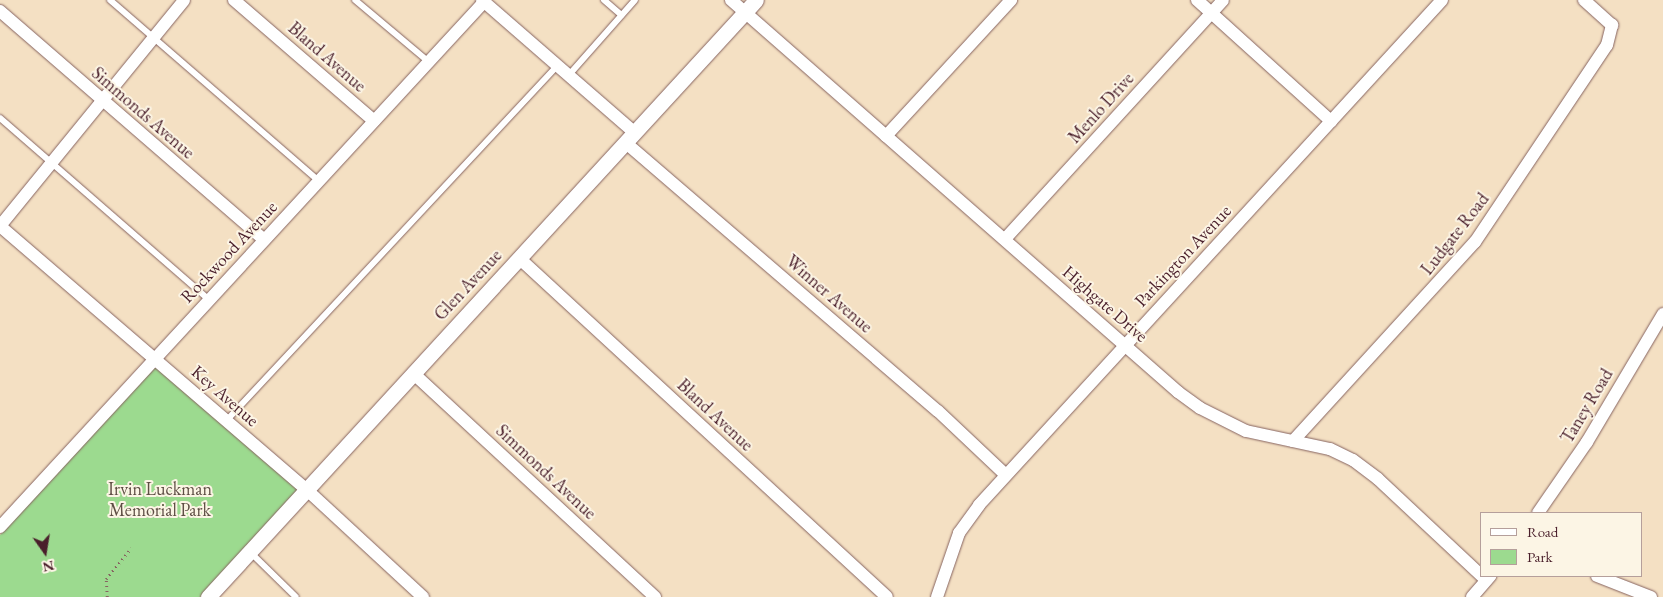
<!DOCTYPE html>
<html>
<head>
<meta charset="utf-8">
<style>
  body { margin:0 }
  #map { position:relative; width:1663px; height:597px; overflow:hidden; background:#f4e0c3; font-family:"EB Garamond",serif }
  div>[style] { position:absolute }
  .green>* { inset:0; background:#9cda8f }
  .path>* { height:2.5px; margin-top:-1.25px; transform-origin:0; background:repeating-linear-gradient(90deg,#866360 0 1px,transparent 0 5px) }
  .roads { filter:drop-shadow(0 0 1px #866360) drop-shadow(0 0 1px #866360) }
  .service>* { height:6px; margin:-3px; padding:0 3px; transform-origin:3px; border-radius:3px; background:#fff }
  .minor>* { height:12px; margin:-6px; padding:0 6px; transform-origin:6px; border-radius:6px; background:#fff }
  .tertiary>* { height:15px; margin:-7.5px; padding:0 7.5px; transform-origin:7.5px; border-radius:7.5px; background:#fff }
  span { translate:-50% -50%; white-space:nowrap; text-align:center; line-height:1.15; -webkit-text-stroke:4px #fcf5e5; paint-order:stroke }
  .street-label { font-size:18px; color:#4a1f2b }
  .park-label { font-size:18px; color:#5e4e44 }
  .legend { position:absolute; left:1480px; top:512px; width:162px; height:65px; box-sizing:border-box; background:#fcf5e5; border:1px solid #b59f9b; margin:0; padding:6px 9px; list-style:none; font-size:15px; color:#4a1f2b }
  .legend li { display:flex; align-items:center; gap:10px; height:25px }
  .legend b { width:25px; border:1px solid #b59f9b }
  .north { position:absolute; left:20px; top:527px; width:50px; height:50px; -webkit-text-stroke:4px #fcf5e5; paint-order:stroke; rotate:167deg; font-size:14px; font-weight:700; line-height:20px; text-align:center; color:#4a1f2b }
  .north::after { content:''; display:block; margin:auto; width:18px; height:22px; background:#4a1f2b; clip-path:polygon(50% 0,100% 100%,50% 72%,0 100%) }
</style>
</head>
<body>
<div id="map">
  <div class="green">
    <div style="clip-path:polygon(155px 366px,298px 490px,200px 597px,0 597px,0 535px)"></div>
  </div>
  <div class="path">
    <div style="left:107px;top:597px;width:18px;rotate:-93deg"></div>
    <div style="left:106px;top:579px;width:40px;rotate:-51deg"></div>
  </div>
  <div class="roads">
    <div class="service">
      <div style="left:110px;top:0;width:276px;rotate:40.9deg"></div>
      <div style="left:355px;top:0;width:97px;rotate:40deg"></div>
      <div style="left:604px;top:0;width:23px;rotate:41deg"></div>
      <div style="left:568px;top:76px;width:101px;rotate:-48.6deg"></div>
      <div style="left:0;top:118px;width:277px;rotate:41deg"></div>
      <div style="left:227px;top:420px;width:484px;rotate:-47deg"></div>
      <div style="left:250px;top:552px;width:64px;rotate:44.4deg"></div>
    </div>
    <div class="minor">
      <div style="left:234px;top:0;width:185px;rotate:40.8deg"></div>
      <div style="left:482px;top:0;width:203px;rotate:41deg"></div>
      <div style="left:731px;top:0;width:595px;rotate:41.25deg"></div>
      <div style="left:1178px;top:392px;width:27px;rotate:36deg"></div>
      <div style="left:1200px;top:408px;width:51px;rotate:26.6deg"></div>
      <div style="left:1246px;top:431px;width:86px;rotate:12.1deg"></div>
      <div style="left:1330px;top:449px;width:25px;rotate:26deg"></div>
      <div style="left:1353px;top:460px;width:31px;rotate:37deg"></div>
      <div style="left:1378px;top:479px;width:148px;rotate:43.1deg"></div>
      <div style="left:1197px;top:0;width:181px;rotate:42.1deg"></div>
      <div style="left:1584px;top:0;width:38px;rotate:42deg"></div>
      <div style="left:0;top:11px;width:349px;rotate:40.9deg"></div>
      <div style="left:886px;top:136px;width:185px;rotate:-47.4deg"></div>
      <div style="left:626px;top:143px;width:411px;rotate:40.7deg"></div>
      <div style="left:938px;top:411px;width:93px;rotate:43.3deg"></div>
      <div style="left:0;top:226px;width:405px;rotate:40.7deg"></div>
      <div style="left:307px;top:490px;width:158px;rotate:42.7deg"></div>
      <div style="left:0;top:226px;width:291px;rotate:-50.8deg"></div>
      <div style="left:1005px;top:239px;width:323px;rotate:-47.6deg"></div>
      <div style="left:519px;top:258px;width:500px;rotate:42.65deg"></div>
      <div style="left:413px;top:373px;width:330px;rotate:42.8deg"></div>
      <div style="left:1293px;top:441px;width:270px;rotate:-47.6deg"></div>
      <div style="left:1475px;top:242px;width:237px;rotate:-56.2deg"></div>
      <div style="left:1607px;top:45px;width:21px;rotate:-76deg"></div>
      <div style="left:1538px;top:513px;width:86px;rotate:-55.4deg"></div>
      <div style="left:1587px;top:442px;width:149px;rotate:-59.3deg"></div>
      <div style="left:0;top:527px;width:714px;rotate:-47.33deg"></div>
      <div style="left:1597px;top:576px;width:58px;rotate:21.3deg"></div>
      <div style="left:937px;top:597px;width:68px;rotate:-71deg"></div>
      <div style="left:959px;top:533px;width:34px;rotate:-54deg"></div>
      <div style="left:979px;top:505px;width:685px;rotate:-47.48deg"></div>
      <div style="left:1472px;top:597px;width:28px;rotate:-49deg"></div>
    </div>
    <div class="tertiary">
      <div style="left:208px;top:597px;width:810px;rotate:-47.45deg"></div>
    </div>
  </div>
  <div class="street-label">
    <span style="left:327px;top:57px;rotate:41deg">Bland Avenue</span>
    <span style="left:1101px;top:108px;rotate:-48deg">Menlo Drive</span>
    <span style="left:143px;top:113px;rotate:41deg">Simmonds Avenue</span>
    <span style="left:1455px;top:234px;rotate:-52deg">Ludgate Road</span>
    <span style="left:229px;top:252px;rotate:-47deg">Rockwood Avenue</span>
    <span style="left:1183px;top:256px;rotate:-47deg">Parkington Avenue</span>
    <span style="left:468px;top:285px;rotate:-47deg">Glen Avenue</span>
    <span style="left:829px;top:294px;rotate:41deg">Winner Avenue</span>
    <span style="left:1105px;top:304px;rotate:41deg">Highgate Drive</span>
    <span style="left:225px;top:396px;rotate:41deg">Key Avenue</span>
    <span style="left:1587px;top:406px;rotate:-59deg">Taney Road</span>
    <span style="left:715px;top:415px;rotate:43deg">Bland Avenue</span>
    <span style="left:546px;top:472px;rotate:43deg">Simmonds Avenue</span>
  </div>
  <div class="park-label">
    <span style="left:160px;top:500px">Irvin Luckman<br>Memorial Park</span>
  </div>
  <ul class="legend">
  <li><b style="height:6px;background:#fff"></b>Road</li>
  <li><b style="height:14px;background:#9cda8f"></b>Park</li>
  </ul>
  <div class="north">N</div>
</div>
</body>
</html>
